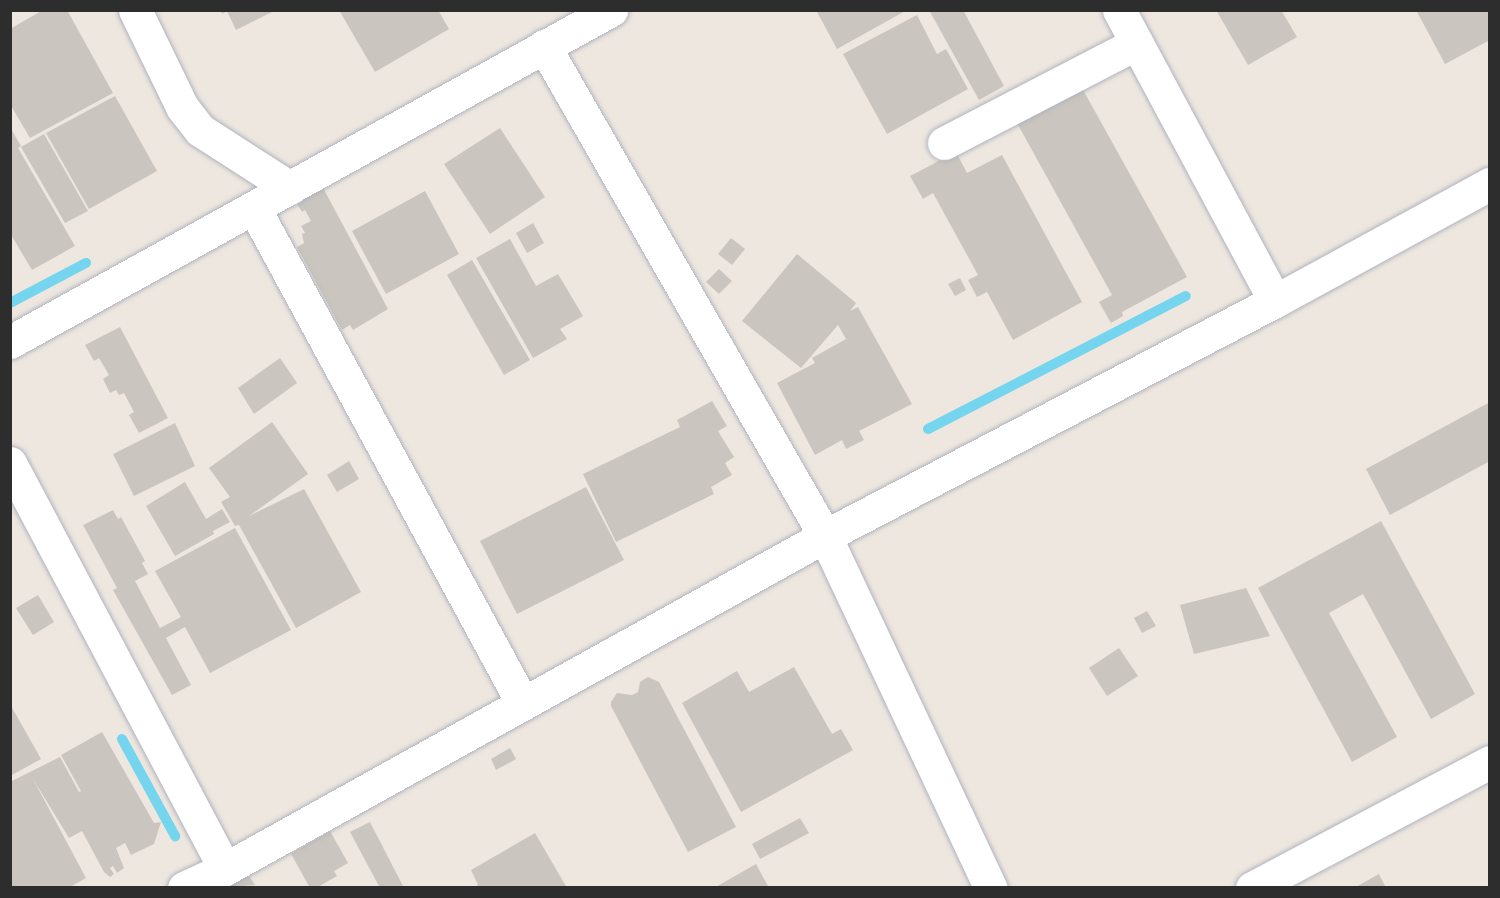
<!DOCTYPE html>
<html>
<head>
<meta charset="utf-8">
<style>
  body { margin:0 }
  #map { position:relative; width:1500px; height:898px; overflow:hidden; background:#eee7e0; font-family:"Source Sans 3",sans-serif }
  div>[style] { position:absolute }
  .stream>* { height:10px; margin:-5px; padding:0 5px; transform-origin:5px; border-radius:5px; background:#75d4ee }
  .building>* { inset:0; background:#cac5be }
  .roads { filter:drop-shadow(0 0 2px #b0b3bd) drop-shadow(0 0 2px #b0b3bd) }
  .street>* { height:33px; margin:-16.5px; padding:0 16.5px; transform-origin:16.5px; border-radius:16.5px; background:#fff }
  span { translate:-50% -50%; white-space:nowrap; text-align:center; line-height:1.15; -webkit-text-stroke:5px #fff; paint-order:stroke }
  .frame { position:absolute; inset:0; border:12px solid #2d2d2d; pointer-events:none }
</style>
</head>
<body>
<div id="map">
  <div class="stream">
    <div style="left:10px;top:303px;width:86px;rotate:-27.8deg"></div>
    <div style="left:928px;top:429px;width:290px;rotate:-27.3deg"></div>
    <div style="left:122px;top:739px;width:111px;rotate:61.3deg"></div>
  </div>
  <div class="building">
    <div style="clip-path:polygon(43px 10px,67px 10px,113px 93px,30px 138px,10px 104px,10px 29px)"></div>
    <div style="clip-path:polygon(221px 10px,276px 10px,236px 30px,227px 11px,222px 14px)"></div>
    <div style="clip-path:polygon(339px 10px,438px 10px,449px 29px,375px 72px)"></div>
    <div style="clip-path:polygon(816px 10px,907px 10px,837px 49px)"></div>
    <div style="clip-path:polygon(929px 10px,963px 10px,1004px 86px,979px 100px)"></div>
    <div style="clip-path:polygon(1216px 10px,1281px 10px,1297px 37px,1248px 65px)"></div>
    <div style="clip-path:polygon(1416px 10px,1490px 10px,1490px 40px,1445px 64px)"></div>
    <div style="clip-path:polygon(917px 15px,937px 54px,946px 49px,968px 89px,887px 134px,843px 54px)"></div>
    <div style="clip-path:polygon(1082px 88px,1187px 277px,1122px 312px,1123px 316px,1111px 323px,1099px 302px,1112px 295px,1017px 123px)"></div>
    <div style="clip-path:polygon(115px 96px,157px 171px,89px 209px,46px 133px)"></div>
    <div style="clip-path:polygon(10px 127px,21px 146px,18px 148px,75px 246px,32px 270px,10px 233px)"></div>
    <div style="clip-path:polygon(500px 128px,545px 197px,490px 234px,444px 164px)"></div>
    <div style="clip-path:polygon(44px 134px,88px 211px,65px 223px,21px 147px)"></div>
    <div style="clip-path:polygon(956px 152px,967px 173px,1002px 155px,1082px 302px,1013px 340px,987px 292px,977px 297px,968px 280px,978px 275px,933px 193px,923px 199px,910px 176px)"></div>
    <div style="clip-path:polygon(321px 184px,388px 309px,353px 330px,350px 325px,342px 330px,297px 247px,304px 243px,302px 234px,305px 233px,301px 226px,311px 221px,305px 210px,302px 212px,295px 200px)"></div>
    <div style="clip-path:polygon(425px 191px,459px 254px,386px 294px,352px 231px)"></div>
    <div style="clip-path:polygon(533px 223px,544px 243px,527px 253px,516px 233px)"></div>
    <div style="clip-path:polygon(731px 238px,745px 249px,732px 265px,718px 254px)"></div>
    <div style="clip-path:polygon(510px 239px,536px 286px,558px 274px,583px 316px,560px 329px,567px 339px,533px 358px,476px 258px)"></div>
    <div style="clip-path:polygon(797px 254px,856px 303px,850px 311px,858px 307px,912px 404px,859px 431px,864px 440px,846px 449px,842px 440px,815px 455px,777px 383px,815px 363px,812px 358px,846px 339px,838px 325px,801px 368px,742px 321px)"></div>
    <div style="clip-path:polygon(472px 260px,530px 360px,504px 375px,447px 275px)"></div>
    <div style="clip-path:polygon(719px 269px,732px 281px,719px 294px,706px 282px)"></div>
    <div style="clip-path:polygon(960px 278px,966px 290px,955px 296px,948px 284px)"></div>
    <div style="clip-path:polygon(120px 327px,168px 418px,139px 433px,129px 415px,134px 412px,124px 393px,119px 395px,116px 390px,110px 393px,103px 379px,109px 375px,99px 358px,94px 361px,85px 345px)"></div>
    <div style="clip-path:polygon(280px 358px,297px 383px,254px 414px,238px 388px)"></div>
    <div style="clip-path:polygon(712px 401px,727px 426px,718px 431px,734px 457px,725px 463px,732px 475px,711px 487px,714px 494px,616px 542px,583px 474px,680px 427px,677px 420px)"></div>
    <div style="clip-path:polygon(1490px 402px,1490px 461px,1390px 515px,1366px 469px)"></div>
    <div style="clip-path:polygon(272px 422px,308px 474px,249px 516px,304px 489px,361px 592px,296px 628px,239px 525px,235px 526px,221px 502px,230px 497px,209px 468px)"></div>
    <div style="clip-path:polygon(175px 423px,195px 466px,134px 496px,113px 454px)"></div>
    <div style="clip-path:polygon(349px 461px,359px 479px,337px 492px,327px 475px)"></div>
    <div style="clip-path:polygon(185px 482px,206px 519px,222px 509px,230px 522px,213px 531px,214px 534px,175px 556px,146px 506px)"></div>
    <div style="clip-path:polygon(586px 487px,624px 560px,517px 614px,480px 541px)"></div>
    <div style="clip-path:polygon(113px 510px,118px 519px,121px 517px,145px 561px,142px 563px,148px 574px,135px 581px,160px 628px,181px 617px,155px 571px,235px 528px,291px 630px,210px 673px,185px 627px,166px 638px,191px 685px,172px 695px,113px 590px,117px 588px,83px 525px)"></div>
    <div style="clip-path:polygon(1381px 521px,1475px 694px,1431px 719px,1363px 594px,1329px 613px,1397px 737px,1352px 762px,1258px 588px)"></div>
    <div style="clip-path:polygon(1246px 588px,1270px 636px,1194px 654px,1180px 605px)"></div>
    <div style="clip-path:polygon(38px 595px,54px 622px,33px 635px,16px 608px)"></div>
    <div style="clip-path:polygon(1147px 611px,1156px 626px,1142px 633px,1134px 618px)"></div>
    <div style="clip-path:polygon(1119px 648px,1138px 676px,1107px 696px,1089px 668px)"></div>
    <div style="clip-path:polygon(794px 667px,832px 734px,841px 729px,853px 750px,741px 812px,682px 703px,737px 671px,749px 692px)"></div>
    <div style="clip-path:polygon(648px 677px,659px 682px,736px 827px,688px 852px,611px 706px,611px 702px,617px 693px,632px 695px,638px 692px,640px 682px)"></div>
    <div style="clip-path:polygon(10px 704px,41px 759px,10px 776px)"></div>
    <div style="clip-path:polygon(102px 732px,154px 823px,161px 822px,154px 844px,131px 855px,125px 843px,116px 848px,124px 868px,117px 873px,113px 866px,110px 868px,114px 874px,110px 877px,104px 872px,82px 831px,69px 838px,33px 779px,86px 878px,68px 888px,10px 888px,10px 782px,60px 757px,79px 792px,81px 791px,61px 755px)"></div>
    <div style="clip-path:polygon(510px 748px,516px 759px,496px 770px,491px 759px)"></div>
    <div style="clip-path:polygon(800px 818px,809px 833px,760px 859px,752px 844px)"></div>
    <div style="clip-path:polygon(370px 822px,404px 888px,380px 888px,350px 832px)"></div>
    <div style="clip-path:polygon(330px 831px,348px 863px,334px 871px,337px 876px,316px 888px,310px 888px,291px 854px)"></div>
    <div style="clip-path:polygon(535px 833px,567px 888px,473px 888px,478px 885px,471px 870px)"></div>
    <div style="clip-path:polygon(756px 864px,769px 888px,714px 888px)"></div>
    <div style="clip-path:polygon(246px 871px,255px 885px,220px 888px)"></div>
    <div style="clip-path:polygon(1379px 874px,1386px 888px,1354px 888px)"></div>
  </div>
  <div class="roads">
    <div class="street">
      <div style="left:135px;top:10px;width:108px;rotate:64.1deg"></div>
      <div style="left:182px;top:107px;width:29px;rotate:52deg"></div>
      <div style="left:200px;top:130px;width:107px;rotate:32.8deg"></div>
      <div style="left:1119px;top:10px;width:330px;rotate:61.8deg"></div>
      <div style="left:544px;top:46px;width:565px;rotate:60.17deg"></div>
      <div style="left:825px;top:536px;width:389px;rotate:64.8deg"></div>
      <div style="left:944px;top:143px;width:217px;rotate:-27.4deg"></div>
      <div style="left:254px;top:208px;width:562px;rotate:61.52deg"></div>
      <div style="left:10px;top:342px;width:687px;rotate:-28.92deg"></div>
      <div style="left:10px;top:463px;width:459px;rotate:62.1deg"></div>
      <div style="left:184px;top:888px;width:45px;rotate:-24.9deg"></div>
      <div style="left:225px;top:869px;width:686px;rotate:-29.03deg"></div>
      <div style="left:825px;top:536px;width:508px;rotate:-27.57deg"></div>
      <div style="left:1275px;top:301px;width:245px;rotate:-28.6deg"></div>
      <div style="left:1252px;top:888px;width:269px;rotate:-27.9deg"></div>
    </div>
  </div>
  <div class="frame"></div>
</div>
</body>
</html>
